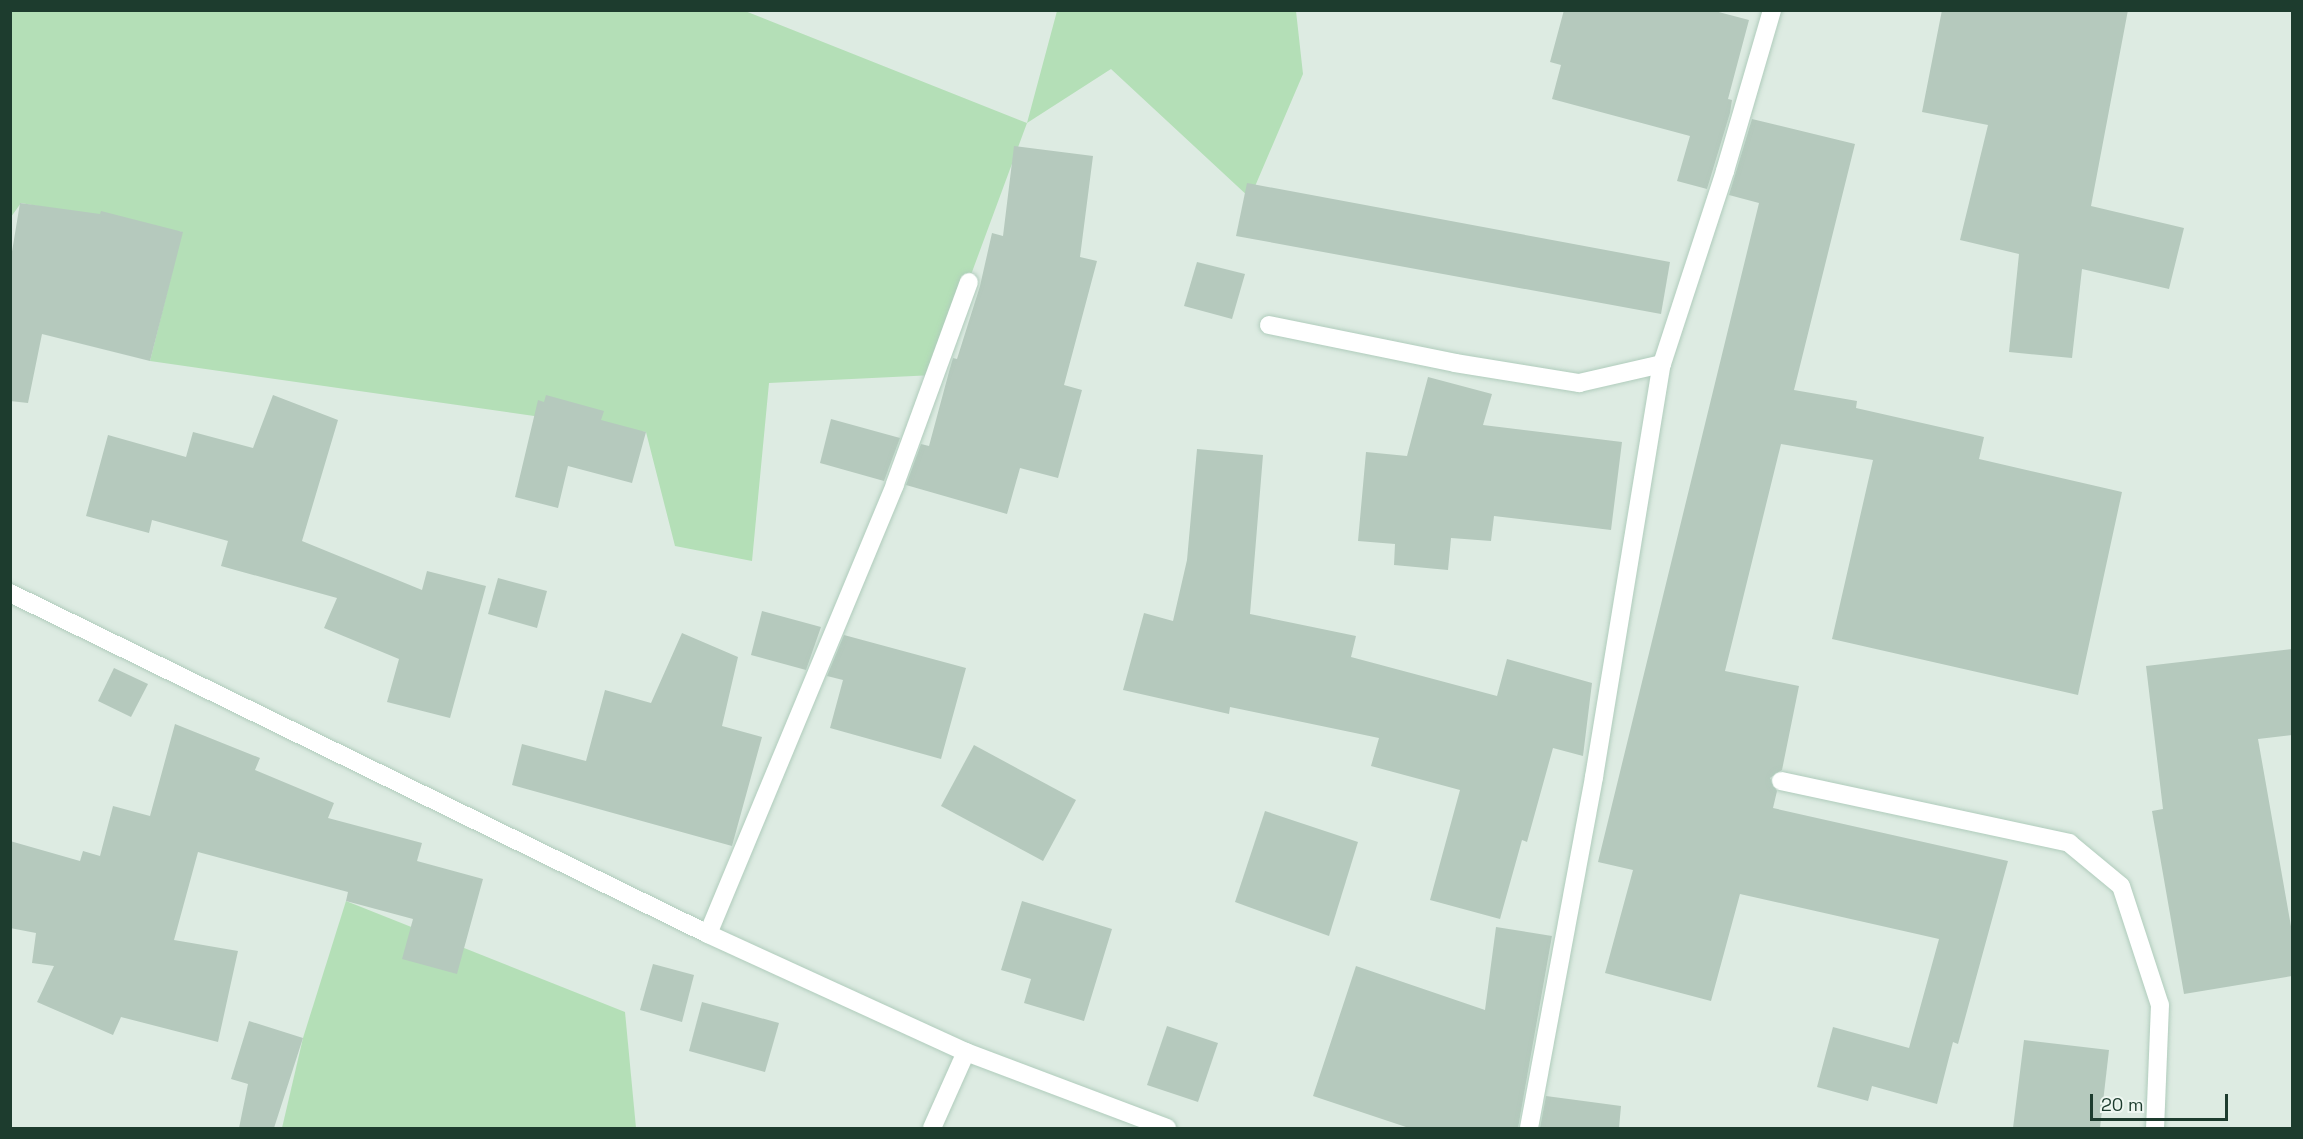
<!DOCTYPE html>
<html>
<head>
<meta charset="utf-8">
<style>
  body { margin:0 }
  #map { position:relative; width:2303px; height:1139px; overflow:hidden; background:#ddebe2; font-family:"Space Grotesk",sans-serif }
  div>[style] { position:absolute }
  .green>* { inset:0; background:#b4dfb7 }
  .building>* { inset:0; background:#b5c9bd }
  .roads { filter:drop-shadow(0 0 2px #b0ccbc) drop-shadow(0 0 2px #b0ccbc) }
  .service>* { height:18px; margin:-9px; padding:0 9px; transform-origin:9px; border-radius:9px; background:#fff }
  .minor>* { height:18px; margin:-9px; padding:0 9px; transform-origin:9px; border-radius:9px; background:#fff }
  .secondary>* { height:18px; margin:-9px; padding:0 9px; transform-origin:9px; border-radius:9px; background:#fff }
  span { translate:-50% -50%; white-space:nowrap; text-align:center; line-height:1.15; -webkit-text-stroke:4.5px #eef7f1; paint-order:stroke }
  .frame { position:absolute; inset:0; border:12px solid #1d3c2e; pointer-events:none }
  .scale { position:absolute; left:2090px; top:1094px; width:138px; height:27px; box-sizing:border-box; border:3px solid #1d3c2e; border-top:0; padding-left:8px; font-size:18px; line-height:21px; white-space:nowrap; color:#1d3c2e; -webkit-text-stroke:4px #eef7f1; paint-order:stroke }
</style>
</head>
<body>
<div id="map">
  <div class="green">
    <div style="clip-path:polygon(11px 11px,745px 11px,1027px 123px,1057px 11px,1296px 11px,1303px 74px,1250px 198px,1111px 69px,1027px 123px,934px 375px,769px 383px,752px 561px,675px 546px,646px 432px,150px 361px,182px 232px,21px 203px,11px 217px)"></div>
    <div style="clip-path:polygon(346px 901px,625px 1012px,636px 1128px,282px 1128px,303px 1038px)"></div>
  </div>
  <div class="building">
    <div style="clip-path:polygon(1564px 10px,1711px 10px,1749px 20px,1728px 99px,1732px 100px,1730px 113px,1707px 189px,1677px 181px,1690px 136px,1552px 99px,1561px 65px,1550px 62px)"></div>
    <div style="clip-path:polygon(1942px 10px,2128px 10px,2091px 206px,2184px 228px,2169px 289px,2082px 269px,2072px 358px,2009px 352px,2019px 254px,1960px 240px,1988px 125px,1922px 112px)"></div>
    <div style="clip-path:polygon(1752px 119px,1855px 144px,1794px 390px,1857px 401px,1856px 408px,1984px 437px,1979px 459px,2122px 492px,2078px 695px,1832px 639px,1873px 460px,1781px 444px,1725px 671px,1799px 686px,1782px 770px,1770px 778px,1777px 791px,1773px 808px,2008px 861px,1958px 1044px,1953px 1042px,1937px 1104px,1872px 1086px,1868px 1101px,1817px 1087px,1833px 1027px,1909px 1048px,1939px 939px,1740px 894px,1711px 1001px,1605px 973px,1633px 870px,1598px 862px,1759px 203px,1729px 195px)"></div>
    <div style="clip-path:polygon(1014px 146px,1093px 156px,1080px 257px,1097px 261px,1064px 385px,1082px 390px,1058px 478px,1020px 468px,1007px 514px,906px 485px,921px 444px,929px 446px,950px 368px,953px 358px,957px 359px,980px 286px,992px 233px,1003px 236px)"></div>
    <div style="clip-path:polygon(1247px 183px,1670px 262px,1661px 314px,1236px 236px)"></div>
    <div style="clip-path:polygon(20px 203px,100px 214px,101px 211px,183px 232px,150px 361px,42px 334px,28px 403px,10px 401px,10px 264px)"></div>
    <div style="clip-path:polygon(1197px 262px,1245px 274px,1232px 319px,1184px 306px)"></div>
    <div style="clip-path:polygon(1428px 377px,1492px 394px,1483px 425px,1622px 442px,1611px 530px,1494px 516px,1491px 541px,1451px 538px,1448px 570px,1394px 565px,1395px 544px,1358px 541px,1366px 452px,1407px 456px)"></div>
    <div style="clip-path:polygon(273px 395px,338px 420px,302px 541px,422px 590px,427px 571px,486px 586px,450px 718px,387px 702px,399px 659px,324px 628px,337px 598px,221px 566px,228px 541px,152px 520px,149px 533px,86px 516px,108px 435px,186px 457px,193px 432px,253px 448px)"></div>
    <div style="clip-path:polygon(546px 395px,604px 411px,601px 420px,646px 432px,632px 483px,568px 466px,558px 508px,515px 497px,538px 400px,544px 402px)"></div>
    <div style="clip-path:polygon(831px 419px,900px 438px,884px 481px,820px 463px)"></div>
    <div style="clip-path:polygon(1197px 449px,1263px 455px,1250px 614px,1356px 636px,1351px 657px,1497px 696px,1507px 659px,1592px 683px,1583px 756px,1553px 748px,1527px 842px,1522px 840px,1500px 919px,1430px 900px,1460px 790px,1371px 766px,1379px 738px,1230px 707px,1229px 714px,1123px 690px,1144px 613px,1173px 621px,1187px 560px)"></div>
    <div style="clip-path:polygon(498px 578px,547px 591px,537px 628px,488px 614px)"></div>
    <div style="clip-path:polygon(762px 611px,821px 627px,806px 670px,751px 655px)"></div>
    <div style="clip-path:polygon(682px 633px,738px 657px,722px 726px,762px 737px,732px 846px,512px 785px,522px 744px,586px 761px,605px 690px,651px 703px)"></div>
    <div style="clip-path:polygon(844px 635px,966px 668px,941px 759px,830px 728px,843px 680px,827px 676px)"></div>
    <div style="clip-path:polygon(2292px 649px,2292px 735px,2258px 739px,2292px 932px,2292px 976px,2184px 994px,2152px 811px,2163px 809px,2146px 666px)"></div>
    <div style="clip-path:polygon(114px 668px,148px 684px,131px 717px,98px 701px)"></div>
    <div style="clip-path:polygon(175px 724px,260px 758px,255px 770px,334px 803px,328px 818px,422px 843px,417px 861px,483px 879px,457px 974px,402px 959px,413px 919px,346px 901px,348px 892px,198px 852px,174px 940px,238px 951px,218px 1042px,121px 1017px,113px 1035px,37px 1002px,54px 966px,32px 963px,36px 933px,10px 928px,10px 841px,80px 861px,83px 851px,100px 856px,113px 806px,150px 816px)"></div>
    <div style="clip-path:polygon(974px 745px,1076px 800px,1043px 861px,941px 806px)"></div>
    <div style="clip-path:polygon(1265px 811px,1358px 842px,1329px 936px,1235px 902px)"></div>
    <div style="clip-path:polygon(1022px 901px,1112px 929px,1084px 1021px,1024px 1003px,1031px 979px,1001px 970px)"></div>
    <div style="clip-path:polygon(1496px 927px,1552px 936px,1518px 1128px,1409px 1128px,1313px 1096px,1356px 966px,1485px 1010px)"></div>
    <div style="clip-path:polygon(653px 964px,694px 975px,682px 1022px,640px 1010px)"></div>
    <div style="clip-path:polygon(702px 1002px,779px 1023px,765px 1072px,689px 1051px)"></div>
    <div style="clip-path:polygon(249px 1021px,303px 1038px,274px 1128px,239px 1128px,248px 1084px,231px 1079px)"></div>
    <div style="clip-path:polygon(1167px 1026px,1218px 1043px,1198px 1102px,1147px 1085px)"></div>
    <div style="clip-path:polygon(2024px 1040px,2109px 1050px,2100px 1128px,2013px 1128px)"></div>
    <div style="clip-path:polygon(1546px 1096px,1621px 1106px,1619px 1128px,1540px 1128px)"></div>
  </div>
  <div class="roads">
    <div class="service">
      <div style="left:1781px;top:781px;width:295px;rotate:12.1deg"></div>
      <div style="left:2069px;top:843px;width:67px;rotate:39.6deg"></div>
      <div style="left:2121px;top:886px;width:125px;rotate:71.9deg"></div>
      <div style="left:2160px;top:1005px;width:123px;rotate:92.3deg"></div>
    </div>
    <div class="minor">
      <div style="left:1269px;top:325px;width:190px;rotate:11.5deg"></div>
      <div style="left:1455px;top:363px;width:126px;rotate:9.2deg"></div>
      <div style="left:1579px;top:383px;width:85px;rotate:-12.9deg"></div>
      <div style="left:708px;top:934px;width:487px;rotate:-67.4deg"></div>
      <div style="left:895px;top:484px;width:215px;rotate:-69.9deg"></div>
      <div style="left:932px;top:1128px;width:83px;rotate:-65.9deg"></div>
      <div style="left:1529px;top:1128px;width:357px;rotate:-79.5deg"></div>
      <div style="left:1594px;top:777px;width:419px;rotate:-80.7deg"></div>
      <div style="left:1662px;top:364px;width:203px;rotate:-71.9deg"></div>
      <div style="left:1725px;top:171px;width:168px;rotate:-73.7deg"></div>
    </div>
    <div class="secondary">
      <div style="left:10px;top:593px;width:777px;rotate:26.04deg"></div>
      <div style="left:708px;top:934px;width:284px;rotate:24.6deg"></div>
      <div style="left:966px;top:1052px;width:215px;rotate:20.7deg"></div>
    </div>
  </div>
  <div class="frame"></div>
  <div class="scale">20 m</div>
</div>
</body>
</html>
